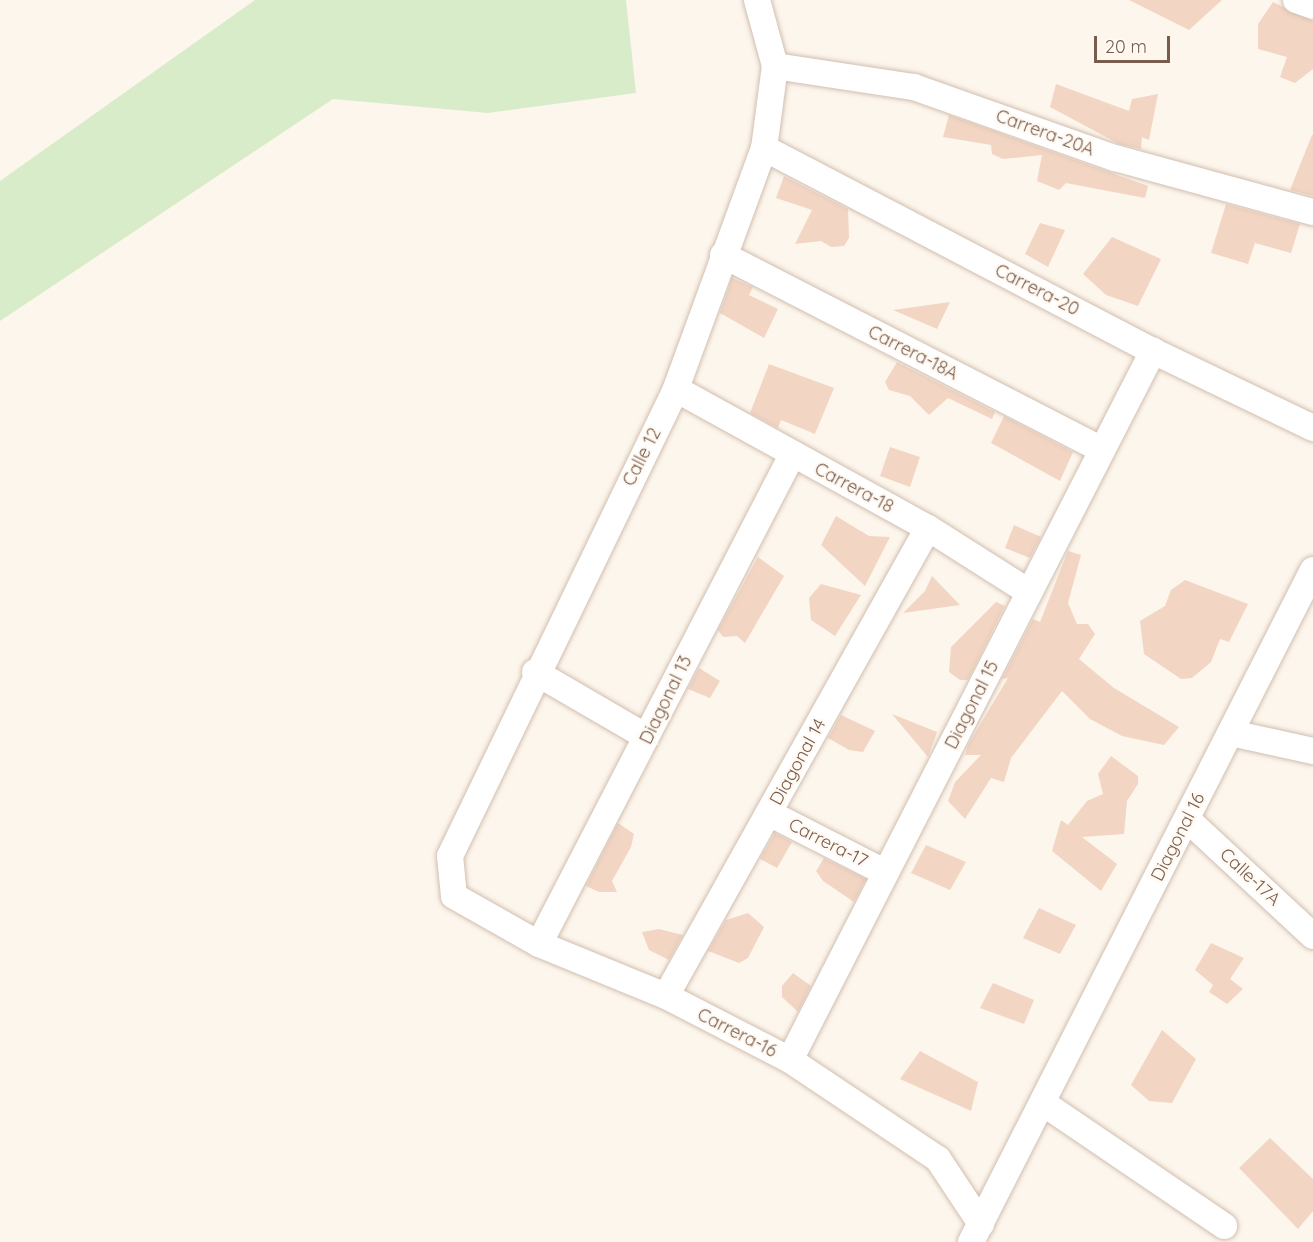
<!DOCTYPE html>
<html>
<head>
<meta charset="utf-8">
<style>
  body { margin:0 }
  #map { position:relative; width:1313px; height:1242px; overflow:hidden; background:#fdf6ec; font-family:Quicksand,sans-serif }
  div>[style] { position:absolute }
  .green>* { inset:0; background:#d8ecc9 }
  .building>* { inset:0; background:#f3d5c3 }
  .roads { filter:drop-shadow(0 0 2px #d1beb0) drop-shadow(0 0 2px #d1beb0) }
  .minor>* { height:26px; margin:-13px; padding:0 13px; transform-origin:13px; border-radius:13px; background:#fff }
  span { translate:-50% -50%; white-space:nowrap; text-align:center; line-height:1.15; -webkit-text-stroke:5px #fffaf3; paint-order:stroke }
  .street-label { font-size:18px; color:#7a5c4d }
  .scale { position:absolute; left:1094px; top:36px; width:76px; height:27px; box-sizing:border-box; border:3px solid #7a5c4d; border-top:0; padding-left:8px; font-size:18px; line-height:21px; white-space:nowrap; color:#7a5c4d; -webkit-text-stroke:4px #fffaf3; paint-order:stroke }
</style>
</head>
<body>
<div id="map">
  <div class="green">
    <div style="clip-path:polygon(255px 0,626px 0,636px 93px,488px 113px,333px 99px,0 321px,0 181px)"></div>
  </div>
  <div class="building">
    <div style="clip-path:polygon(1129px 0,1222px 0,1189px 30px)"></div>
    <div style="clip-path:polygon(1273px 2px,1313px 21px,1313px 69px,1295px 83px,1280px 77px,1287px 57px,1258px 49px,1258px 24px)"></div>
    <div style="clip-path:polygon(1056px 84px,1129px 111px,1132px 99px,1158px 94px,1149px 140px,1142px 137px,1141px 149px,1119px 144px,1050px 107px)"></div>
    <div style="clip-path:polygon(949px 115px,1148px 186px,1145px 198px,1066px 183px,1059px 190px,1037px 181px,1042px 155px,1003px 159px,992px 154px,991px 145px,943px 137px)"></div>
    <div style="clip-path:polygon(1312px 135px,1313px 135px,1313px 196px,1290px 190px)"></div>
    <div style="clip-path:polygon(784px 176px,848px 209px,849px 238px,844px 246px,831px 247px,821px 241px,795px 244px,812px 210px,776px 198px)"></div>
    <div style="clip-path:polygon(1226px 204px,1300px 224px,1291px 253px,1255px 243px,1248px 264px,1211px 253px)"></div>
    <div style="clip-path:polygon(1040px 223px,1065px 230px,1048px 267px,1025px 254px)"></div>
    <div style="clip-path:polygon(1112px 237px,1161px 259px,1138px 306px,1106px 295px,1083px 274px)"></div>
    <div style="clip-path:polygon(732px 278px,753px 287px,749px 295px,778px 309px,764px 338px,720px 313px)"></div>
    <div style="clip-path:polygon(950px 302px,937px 329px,893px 310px)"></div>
    <div style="clip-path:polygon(897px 362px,995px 412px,992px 419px,948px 398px,929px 415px,910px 396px,889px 390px,885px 382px)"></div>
    <div style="clip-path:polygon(769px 364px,834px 388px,815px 434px,781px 420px,778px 428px,750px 413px)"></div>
    <div style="clip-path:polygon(1004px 416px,1073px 452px,1060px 481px,991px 443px)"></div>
    <div style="clip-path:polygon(890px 447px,920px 457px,910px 487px,880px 476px)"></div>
    <div style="clip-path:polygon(836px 516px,869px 536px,890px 537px,865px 586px,821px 545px)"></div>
    <div style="clip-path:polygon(1014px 525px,1041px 537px,1030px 558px,1005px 548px)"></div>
    <div style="clip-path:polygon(1068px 551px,1081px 555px,1068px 603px,1077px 624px,1088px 624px,1095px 634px,1079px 659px,1114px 688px,1179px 727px,1164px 745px,1122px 736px,1090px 719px,1062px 691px,1011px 758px,1004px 782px,991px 778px,965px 819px,948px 801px,955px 782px,981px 755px,965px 755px,968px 745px,1008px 678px,1002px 679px,1033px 619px,1040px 622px)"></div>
    <div style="clip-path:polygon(758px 557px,784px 576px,745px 643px,737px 636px,723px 637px,718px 630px)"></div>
    <div style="clip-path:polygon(932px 576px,960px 605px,903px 613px,925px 591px)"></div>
    <div style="clip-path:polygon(1185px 580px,1248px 604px,1229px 642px,1220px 639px,1211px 662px,1192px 678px,1181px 679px,1144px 654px,1140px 621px,1165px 606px,1171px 590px)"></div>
    <div style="clip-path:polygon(821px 584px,861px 595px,835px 636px,811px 620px,809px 598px)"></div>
    <div style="clip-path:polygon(996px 602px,1005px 606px,968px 680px,960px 680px,949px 672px,951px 647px)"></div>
    <div style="clip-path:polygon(699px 668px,720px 681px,710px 698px,688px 689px)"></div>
    <div style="clip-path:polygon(892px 714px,937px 732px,928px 757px)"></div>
    <div style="clip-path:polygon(841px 715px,875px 731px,863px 752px,849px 750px,828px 738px)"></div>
    <div style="clip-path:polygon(1111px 756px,1138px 776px,1138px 784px,1127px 801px,1124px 834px,1082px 837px,1117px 864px,1101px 891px,1052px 851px,1061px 820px,1068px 825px,1087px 801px,1103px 794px,1098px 774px)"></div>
    <div style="clip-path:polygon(618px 823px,634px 834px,631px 847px,612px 881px,617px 892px,599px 892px,586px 886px)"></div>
    <div style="clip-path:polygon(775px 833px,792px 842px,777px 868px,760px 859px)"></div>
    <div style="clip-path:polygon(926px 845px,966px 862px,950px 890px,911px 873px)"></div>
    <div style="clip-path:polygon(824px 858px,866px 879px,854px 902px,823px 881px,816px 871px)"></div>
    <div style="clip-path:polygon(1039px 908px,1076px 925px,1060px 954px,1023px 938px)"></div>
    <div style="clip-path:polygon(748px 913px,764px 927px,748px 958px,739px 963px,708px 951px,726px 920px)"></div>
    <div style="clip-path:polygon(659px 929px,683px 935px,669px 960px,649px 950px,642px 932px)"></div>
    <div style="clip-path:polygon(1211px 943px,1244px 958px,1230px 979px,1243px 989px,1227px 1004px,1209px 992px,1213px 985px,1195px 970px)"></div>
    <div style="clip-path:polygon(793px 973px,811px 986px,798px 1012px,782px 997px,782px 986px)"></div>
    <div style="clip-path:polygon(993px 983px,1034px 1000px,1024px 1024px,980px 1008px)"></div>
    <div style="clip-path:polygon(1162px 1030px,1196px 1059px,1172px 1103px,1149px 1101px,1131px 1085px)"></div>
    <div style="clip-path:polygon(920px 1051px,978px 1082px,971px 1111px,900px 1079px)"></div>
    <div style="clip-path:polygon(1270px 1138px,1313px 1179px,1313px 1211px,1298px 1229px,1239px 1168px)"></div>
  </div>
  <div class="roads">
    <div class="minor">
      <div style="left:757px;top:0;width:68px;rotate:74.7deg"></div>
      <div style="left:775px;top:66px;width:83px;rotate:97.6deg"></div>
      <div style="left:764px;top:148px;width:257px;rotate:110.1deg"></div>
      <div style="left:676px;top:389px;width:519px;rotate:115.82deg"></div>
      <div style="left:450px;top:856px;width:40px;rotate:84.3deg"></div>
      <div style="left:454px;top:896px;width:98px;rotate:29.5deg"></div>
      <div style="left:539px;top:944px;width:137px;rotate:22.3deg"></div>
      <div style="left:666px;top:996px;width:140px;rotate:27.3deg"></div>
      <div style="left:790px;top:1060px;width:178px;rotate:33.8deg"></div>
      <div style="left:938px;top:1159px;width:78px;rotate:56.5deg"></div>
      <div style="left:1296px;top:0;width:18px;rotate:19deg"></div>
      <div style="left:775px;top:66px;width:141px;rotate:8.6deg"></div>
      <div style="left:914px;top:87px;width:213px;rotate:19.5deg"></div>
      <div style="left:1115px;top:158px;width:205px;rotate:15.3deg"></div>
      <div style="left:764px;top:148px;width:439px;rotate:27.6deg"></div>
      <div style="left:1153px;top:351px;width:178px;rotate:25.7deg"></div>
      <div style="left:723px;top:255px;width:426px;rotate:27.2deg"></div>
      <div style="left:676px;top:389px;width:288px;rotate:28.9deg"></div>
      <div style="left:928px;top:528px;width:120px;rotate:32.4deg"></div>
      <div style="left:535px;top:672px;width:127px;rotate:30.2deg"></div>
      <div style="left:1231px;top:733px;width:84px;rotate:12.4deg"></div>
      <div style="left:769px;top:813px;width:131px;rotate:27.1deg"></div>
      <div style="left:1187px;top:819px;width:172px;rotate:42.9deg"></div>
      <div style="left:539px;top:944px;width:551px;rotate:-62.64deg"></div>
      <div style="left:666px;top:996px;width:536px;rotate:-60.76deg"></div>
      <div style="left:790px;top:1060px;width:797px;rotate:-62.89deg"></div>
      <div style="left:1043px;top:1103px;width:219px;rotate:34.2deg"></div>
      <div style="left:971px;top:1242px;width:754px;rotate:-63.03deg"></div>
    </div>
  </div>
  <div class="street-label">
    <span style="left:1045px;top:133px;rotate:20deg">Carrera-20A</span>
    <span style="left:1037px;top:290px;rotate:27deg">Carrera-20</span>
    <span style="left:913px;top:353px;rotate:27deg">Carrera-18A</span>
    <span style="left:642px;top:457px;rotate:-63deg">Calle 12</span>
    <span style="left:854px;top:488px;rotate:28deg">Carrera-18</span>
    <span style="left:666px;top:700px;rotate:-64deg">Diagonal 13</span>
    <span style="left:972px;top:705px;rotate:-63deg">Diagonal 15</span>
    <span style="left:798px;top:762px;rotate:-61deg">Diagonal 14</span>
    <span style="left:1178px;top:837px;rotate:-63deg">Diagonal 16</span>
    <span style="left:828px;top:843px;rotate:27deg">Carrera-17</span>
    <span style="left:1250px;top:877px;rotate:43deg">Calle-17A</span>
    <span style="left:737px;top:1033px;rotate:27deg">Carrera-16</span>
  </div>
  <div class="scale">20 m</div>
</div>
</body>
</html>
